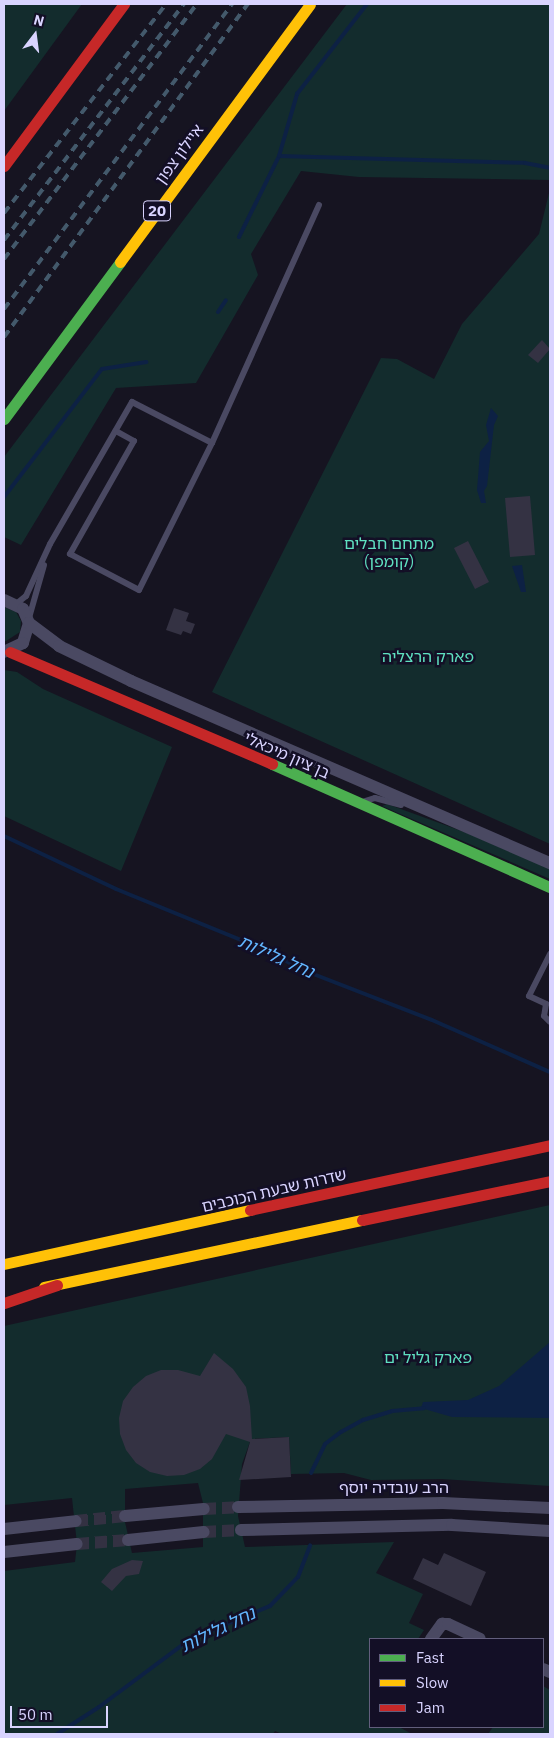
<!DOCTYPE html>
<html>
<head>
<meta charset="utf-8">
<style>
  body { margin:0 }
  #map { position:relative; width:554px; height:1738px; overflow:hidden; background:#161421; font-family:"IBM Plex Sans","Noto Sans Hebrew",sans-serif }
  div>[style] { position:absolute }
  .green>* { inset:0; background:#132c2d }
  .water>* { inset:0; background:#0d2144 }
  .stream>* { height:4px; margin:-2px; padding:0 2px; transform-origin:2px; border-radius:2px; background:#0d2144 }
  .building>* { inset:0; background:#343243 }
  .street-tunnel>* { height:12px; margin-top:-6px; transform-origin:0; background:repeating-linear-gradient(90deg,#333142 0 12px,transparent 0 18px) }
  .lane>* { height:6px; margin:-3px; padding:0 3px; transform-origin:3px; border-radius:3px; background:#4a4962 }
  .street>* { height:12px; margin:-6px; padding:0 6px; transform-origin:6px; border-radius:6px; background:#4a4962 }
  .fast>* { height:11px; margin:-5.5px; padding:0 5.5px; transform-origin:5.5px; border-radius:5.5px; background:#4caf50 }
  .slow>* { height:11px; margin:-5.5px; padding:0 5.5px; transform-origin:5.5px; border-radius:5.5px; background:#ffc107 }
  .jam>* { height:11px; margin:-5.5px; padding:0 5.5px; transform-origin:5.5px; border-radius:5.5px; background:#c62828 }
  .rail>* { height:4px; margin-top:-2px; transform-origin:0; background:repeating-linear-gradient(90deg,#43596b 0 8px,transparent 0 14px) }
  span { translate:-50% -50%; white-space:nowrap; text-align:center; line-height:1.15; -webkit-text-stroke:5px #130f26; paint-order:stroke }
  .shield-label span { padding:1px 4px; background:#130f26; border:1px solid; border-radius:4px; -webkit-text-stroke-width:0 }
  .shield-label { font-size:15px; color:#d9d4ff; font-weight:700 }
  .street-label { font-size:16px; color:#d9d4ff }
  .park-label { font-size:16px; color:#5fe0c0 }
  .water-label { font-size:18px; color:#62b6ff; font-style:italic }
  .frame { position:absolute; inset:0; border:5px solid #d9d4ff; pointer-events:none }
  .legend { position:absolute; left:369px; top:1638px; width:175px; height:90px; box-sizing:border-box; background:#130f26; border:1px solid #625e7d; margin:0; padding:6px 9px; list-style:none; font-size:15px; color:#d9d4ff }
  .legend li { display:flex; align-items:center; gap:10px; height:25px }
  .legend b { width:25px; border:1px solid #625e7d }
  .north { position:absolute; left:10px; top:10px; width:50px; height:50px; -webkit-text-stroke:4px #130f26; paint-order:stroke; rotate:15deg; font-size:14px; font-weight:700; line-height:20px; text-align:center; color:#d9d4ff }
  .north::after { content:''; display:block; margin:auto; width:18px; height:22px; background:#d9d4ff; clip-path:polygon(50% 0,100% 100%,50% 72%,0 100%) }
  .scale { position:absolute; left:10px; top:1706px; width:98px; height:22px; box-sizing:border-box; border:2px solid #d9d4ff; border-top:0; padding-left:6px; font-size:15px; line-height:18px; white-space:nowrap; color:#d9d4ff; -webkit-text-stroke:4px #130f26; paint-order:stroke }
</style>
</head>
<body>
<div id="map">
  <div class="green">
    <div style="clip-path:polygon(4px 4px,82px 4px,4px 111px)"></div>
    <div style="clip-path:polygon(347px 4px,550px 4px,550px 180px,359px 177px,301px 171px,251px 254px,258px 275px,196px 383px,116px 388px,21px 545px,4px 537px,4px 457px)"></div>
    <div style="clip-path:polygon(550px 189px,550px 844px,212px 692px,381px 358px,397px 359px,434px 379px,462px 324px,539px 234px)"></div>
    <div style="clip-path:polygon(4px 607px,16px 612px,21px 621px,20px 632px,6px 641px,4px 641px)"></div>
    <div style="clip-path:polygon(4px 670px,17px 672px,43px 689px,172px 747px,121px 871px,4px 816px)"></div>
    <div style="clip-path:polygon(387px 804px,467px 833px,550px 869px,550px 879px,382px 806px)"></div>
    <div style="clip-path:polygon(evenodd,550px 1205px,550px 1486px,442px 1479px,371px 1480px,344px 1473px,291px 1474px,289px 1437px,251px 1439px,242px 1464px,238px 1516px,245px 1547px,394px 1542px,376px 1573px,423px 1594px,409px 1623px,424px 1630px,418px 1639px,370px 1639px,370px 1727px,399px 1727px,412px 1734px,282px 1734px,275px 1731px,273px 1734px,4px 1734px,4px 1571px,75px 1562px,77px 1544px,72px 1498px,4px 1505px,4px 1326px,550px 1205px,198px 1483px,203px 1503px,203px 1547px,132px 1553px,125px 1522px,125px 1489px,198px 1483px)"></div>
    <div style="clip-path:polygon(543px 1686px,550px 1690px,550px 1734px,488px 1734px,493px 1727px,543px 1727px)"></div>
  </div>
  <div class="water">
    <div style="clip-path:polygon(491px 408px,498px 416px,494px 425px,487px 486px,484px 491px,486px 503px,481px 503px,477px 490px,480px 452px,489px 441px,486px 425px)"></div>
    <div style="clip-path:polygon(522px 565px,526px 592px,521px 592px,512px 566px)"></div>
    <div style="clip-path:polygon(550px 1342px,550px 1418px,452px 1417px,421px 1408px,423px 1402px,468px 1400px,499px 1386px)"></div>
  </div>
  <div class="stream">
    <div style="left:279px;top:156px;width:246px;rotate:1.6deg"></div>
    <div style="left:525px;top:163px;width:25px;rotate:11deg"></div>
    <div style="left:239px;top:237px;width:90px;rotate:-63.7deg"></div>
    <div style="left:279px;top:156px;width:65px;rotate:-73.8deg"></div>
    <div style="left:297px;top:94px;width:114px;rotate:-52.1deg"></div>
    <div style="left:218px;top:312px;width:14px;rotate:-56deg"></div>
    <div style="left:4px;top:497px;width:161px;rotate:-52.6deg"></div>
    <div style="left:102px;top:369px;width:45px;rotate:-9deg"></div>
    <div style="left:4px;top:836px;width:124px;rotate:25.3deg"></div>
    <div style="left:116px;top:889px;width:166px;rotate:22.2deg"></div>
    <div style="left:270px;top:952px;width:38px;rotate:29deg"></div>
    <div style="left:303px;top:970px;width:138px;rotate:21.2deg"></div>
    <div style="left:432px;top:1020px;width:129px;rotate:23.8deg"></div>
    <div style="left:311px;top:1473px;width:32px;rotate:-64deg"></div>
    <div style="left:325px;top:1444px;width:20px;rotate:-37deg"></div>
    <div style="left:341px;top:1432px;width:25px;rotate:-29deg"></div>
    <div style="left:363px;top:1420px;width:30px;rotate:-17deg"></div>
    <div style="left:392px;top:1411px;width:32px;rotate:-5deg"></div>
    <div style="left:57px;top:1734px;width:50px;rotate:-32.7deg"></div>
    <div style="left:99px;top:1707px;width:112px;rotate:-36.7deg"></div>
    <div style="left:189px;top:1640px;width:88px;rotate:-22.8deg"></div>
    <div style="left:270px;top:1606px;width:40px;rotate:-46deg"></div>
    <div style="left:298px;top:1577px;width:34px;rotate:-69deg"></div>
  </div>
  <div class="building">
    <div style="clip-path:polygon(542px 340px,550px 349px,538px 363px,528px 355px)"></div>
    <div style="clip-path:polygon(530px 496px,535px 555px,510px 557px,505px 498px)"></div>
    <div style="clip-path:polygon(468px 541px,489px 582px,475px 589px,454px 548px)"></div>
    <div style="clip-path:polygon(174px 608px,189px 613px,186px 621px,195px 624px,191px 634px,183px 631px,181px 635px,166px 630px)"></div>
    <div style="clip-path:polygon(214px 1353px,233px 1369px,246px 1387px,250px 1406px,252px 1439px,289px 1437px,291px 1477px,239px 1480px,250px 1442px,226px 1434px,212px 1459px,200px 1469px,184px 1475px,167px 1476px,150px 1472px,136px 1463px,126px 1450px,120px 1434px,119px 1418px,123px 1401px,133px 1387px,146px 1376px,161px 1370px,178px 1370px,200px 1376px)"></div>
    <div style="clip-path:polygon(444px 1553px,486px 1572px,471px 1606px,413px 1579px,423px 1558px,438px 1565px)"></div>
    <div style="clip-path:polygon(132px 1560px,143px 1561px,139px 1574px,126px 1576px,112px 1591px,101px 1582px,112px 1569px)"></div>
  </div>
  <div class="street-tunnel">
    <div style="left:204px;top:1509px;width:34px;rotate:-3deg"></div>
    <div style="left:76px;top:1521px;width:49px;rotate:-5.8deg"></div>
    <div style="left:204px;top:1532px;width:37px;rotate:-3deg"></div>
    <div style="left:77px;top:1544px;width:51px;rotate:-4.5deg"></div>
  </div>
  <div class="lane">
    <div style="left:212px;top:443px;width:261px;rotate:-65.8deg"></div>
    <div style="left:16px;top:604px;width:13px;rotate:-39deg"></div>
    <div style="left:26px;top:596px;width:57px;rotate:-65.2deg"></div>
    <div style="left:50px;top:544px;width:164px;rotate:-60deg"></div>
    <div style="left:132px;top:402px;width:90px;rotate:27.1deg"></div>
    <div style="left:212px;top:443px;width:164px;rotate:116.4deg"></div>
    <div style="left:139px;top:590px;width:78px;rotate:-152.4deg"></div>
    <div style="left:70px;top:554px;width:130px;rotate:-60.5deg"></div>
    <div style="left:134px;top:441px;width:21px;rotate:-151deg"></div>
    <div style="left:29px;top:618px;width:55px;rotate:-74.2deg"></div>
    <div style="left:365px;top:801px;width:10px;rotate:-17deg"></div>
    <div style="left:375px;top:798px;width:27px;rotate:15deg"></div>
    <div style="left:550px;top:954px;width:47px;rotate:116.6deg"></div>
    <div style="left:529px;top:996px;width:19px;rotate:25deg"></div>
    <div style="left:546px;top:1004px;width:12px;rotate:99deg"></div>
    <div style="left:544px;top:1016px;width:8px;rotate:45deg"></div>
  </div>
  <div class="street">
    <div style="left:4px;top:600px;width:21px;rotate:25deg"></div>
    <div style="left:23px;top:609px;width:15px;rotate:67deg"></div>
    <div style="left:29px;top:623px;width:21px;rotate:107deg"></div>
    <div style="left:23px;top:643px;width:21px;rotate:155deg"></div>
    <div style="left:29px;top:623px;width:38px;rotate:37deg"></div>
    <div style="left:59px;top:646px;width:80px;rotate:25.9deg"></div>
    <div style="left:131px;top:681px;width:457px;rotate:23.5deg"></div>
    <div style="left:238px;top:1507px;width:205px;rotate:-1.1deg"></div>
    <div style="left:443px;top:1503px;width:107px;rotate:2.7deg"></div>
    <div style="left:125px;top:1516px;width:79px;rotate:-5.1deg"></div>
    <div style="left:4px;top:1529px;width:72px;rotate:-6.3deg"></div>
    <div style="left:241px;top:1530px;width:211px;rotate:-1.4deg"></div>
    <div style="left:452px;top:1525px;width:98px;rotate:3.5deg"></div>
    <div style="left:128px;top:1540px;width:76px;rotate:-6deg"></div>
    <div style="left:4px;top:1552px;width:73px;rotate:-6.3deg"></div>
    <div style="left:431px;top:1639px;width:19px;rotate:-54deg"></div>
    <div style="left:442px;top:1624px;width:6px"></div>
    <div style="left:448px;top:1624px;width:35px;rotate:25deg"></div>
    <div style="left:543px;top:1669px;width:8px;rotate:23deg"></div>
  </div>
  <div class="fast">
    <div style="left:4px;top:419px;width:195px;rotate:-53.5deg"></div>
    <div style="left:272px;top:764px;width:304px;rotate:23.9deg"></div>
  </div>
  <div class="slow">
    <div style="left:120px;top:262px;width:320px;rotate:-53.6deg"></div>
    <div style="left:4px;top:1264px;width:252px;rotate:-12.4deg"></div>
    <div style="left:44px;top:1287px;width:325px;rotate:-11.9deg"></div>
  </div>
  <div class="jam">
    <div style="left:4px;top:166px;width:202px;rotate:-53.5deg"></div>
    <div style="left:10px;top:652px;width:285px;rotate:23.1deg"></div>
    <div style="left:250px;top:1210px;width:307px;rotate:-12.2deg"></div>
    <div style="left:362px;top:1220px;width:192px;rotate:-11.7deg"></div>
    <div style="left:4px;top:1303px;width:56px;rotate:-18.8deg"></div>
  </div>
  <div class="rail">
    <div style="left:4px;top:213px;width:264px;rotate:-52.2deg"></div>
    <div style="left:4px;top:240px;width:297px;rotate:-52.7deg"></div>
    <div style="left:4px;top:259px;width:320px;rotate:-52.9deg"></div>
    <div style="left:4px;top:309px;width:381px;rotate:-53.2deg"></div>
    <div style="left:4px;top:337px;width:413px;rotate:-53.8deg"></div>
  </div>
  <div class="shield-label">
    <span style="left:157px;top:211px">20</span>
  </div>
  <div class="street-label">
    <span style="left:179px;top:154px;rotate:-54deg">איילון צפון</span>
    <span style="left:287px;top:755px;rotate:24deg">בן ציון מיכאלי</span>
    <span style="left:274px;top:1190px;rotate:-13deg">שדרות שבעת הכוכבים</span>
    <span style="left:394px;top:1487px">הרב עובדיה יוסף</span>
  </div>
  <div class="park-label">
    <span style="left:389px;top:552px">מתחם חבלים<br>(קומפן)</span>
    <span style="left:428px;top:656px">פארק הרצליה</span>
    <span style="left:428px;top:1357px">פארק גליל ים</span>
  </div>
  <div class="water-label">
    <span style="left:276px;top:957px;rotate:24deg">נחל גלילות</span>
    <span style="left:218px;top:1630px;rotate:-26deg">נחל גלילות</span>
  </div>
  <div class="frame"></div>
  <ul class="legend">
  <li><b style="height:6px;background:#4caf50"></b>Fast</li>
  <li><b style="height:6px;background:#ffc107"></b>Slow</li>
  <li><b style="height:6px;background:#c62828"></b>Jam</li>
  </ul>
  <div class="north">N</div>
  <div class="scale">50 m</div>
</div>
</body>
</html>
